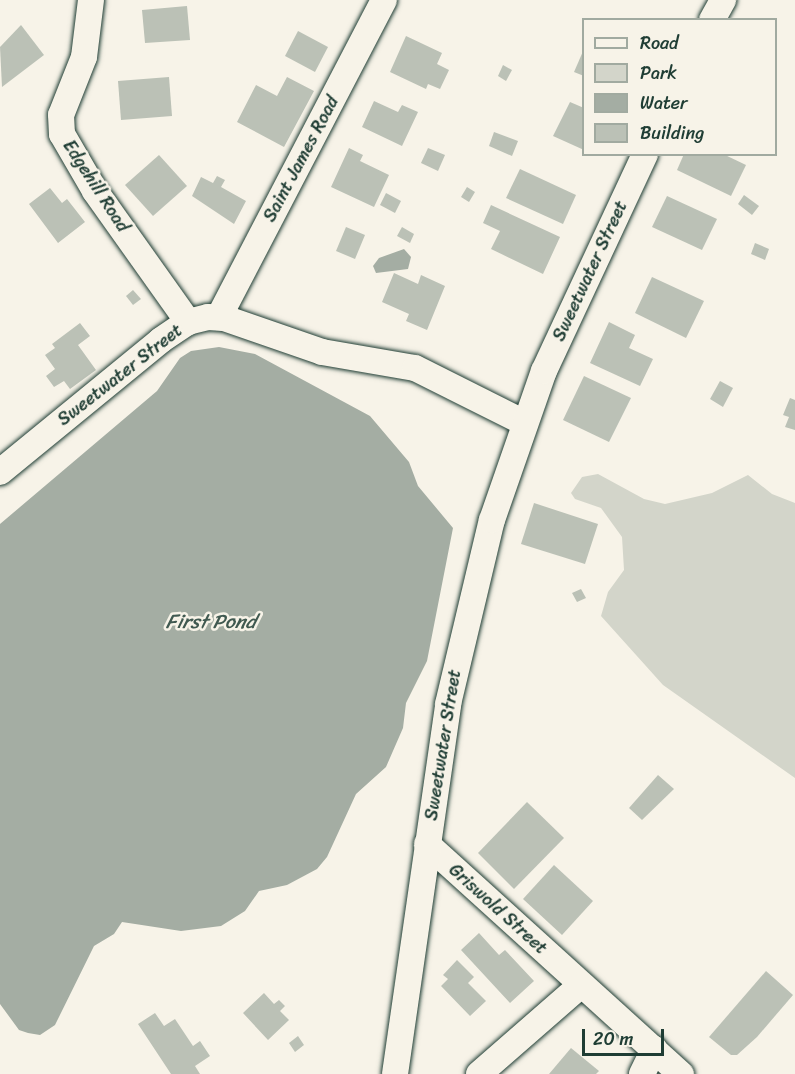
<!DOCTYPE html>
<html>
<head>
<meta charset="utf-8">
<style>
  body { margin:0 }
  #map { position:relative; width:795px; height:1074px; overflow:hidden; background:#f7f3e8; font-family:Sriracha,sans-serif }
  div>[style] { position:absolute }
  .green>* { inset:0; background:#d3d5ca }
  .water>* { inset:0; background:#a4ada3 }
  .building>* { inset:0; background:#bbc1b6 }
  .roads { filter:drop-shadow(0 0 2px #1f3d34) drop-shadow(0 0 2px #1f3d34) }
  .minor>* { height:26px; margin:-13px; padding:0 13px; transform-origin:13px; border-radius:13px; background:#f7f3e8 }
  span { translate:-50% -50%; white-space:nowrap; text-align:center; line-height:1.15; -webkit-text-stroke:5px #f7f3e8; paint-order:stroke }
  .street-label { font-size:18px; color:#1f3d34 }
  .water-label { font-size:20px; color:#405950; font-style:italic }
  .legend { position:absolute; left:582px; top:18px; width:195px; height:138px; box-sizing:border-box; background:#f7f3e8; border:2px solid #a1aaa0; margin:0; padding:8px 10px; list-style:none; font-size:18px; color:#1f3d34 }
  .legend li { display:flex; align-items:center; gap:12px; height:30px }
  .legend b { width:30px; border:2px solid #a1aaa0 }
  .scale { position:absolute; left:582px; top:1029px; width:82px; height:27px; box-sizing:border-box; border:3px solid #1f3d34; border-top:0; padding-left:8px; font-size:18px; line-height:21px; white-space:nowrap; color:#1f3d34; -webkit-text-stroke:4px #f7f3e8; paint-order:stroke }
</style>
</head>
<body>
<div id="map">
  <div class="green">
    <div style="clip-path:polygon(598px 474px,644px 499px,665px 504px,712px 493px,748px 475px,772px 494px,795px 503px,795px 778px,663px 685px,601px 616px,608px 592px,624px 570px,622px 537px,601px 508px,575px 499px,571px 493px,582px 477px)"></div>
  </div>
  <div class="water">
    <div style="clip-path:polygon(404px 249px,411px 257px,408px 269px,376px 273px,373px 266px,379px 258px)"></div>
    <div style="clip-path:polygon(219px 347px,255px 354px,370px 416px,409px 462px,418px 486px,453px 528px,427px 661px,406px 703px,403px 728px,386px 767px,356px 794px,327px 857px,317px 869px,287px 885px,259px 891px,245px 911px,221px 926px,181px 931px,122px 922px,114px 934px,94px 946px,55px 1025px,40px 1035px,28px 1033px,19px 1030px,0 1004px,0 524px,157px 391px,180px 358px,191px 351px)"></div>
  </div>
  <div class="building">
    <div style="clip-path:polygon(187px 6px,190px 40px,145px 43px,142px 10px)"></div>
    <div style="clip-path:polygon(21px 25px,44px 55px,2px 87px,0 47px)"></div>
    <div style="clip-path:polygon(298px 31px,328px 47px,315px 72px,285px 56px)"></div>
    <div style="clip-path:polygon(406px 36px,442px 53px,437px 64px,449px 70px,440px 89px,428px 84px,426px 89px,390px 72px)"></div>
    <div style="clip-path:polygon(584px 49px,584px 76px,574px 72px)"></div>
    <div style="clip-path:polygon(503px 65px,512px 70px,506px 81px,498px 76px)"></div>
    <div style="clip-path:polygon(169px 77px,172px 116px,121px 120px,118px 81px)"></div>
    <div style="clip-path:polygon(287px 77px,314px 91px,284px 147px,237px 122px,256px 85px,277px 96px)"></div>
    <div style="clip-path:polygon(374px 101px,398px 112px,402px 105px,418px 112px,402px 146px,362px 127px)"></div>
    <div style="clip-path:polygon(570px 102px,584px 108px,584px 150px,553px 136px)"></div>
    <div style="clip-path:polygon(494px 132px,518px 141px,512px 156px,489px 146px)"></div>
    <div style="clip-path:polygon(349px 148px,363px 155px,360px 161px,389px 175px,374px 207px,331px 187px)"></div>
    <div style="clip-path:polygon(428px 148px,445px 155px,438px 171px,421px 163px)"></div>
    <div style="clip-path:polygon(684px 154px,723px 154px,746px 165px,731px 196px,677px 170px)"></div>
    <div style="clip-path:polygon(159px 155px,187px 186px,153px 216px,125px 185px)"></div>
    <div style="clip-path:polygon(520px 169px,576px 195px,563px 224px,506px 198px)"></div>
    <div style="clip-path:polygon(217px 176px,225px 180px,221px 187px,246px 201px,234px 224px,192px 196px,201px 177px,213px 183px)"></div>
    <div style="clip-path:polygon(467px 187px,475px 192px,469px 202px,461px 197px)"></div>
    <div style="clip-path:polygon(50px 188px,62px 203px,67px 199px,85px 222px,58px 243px,29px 204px)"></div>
    <div style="clip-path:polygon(386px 193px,401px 201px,395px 213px,380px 205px)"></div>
    <div style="clip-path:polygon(744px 195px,759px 206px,752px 215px,738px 204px)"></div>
    <div style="clip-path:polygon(667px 196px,717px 219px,702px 250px,652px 227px)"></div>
    <div style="clip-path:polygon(491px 205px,560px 237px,543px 274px,491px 249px,500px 231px,483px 223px)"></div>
    <div style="clip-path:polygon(346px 227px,365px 235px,355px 259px,336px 251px)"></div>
    <div style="clip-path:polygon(402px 227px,414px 234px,410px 243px,397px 236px)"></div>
    <div style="clip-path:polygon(755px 243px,769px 249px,765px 260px,751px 254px)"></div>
    <div style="clip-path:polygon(394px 273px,418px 284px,421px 275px,445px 286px,427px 330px,406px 321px,409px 314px,382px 302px)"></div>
    <div style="clip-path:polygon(652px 277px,704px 301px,686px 338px,635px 313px)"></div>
    <div style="clip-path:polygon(133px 290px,141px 299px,133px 305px,126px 296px)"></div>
    <div style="clip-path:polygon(609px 322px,635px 335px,629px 348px,653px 359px,640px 386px,590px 363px)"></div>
    <div style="clip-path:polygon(80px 323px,90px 336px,78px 345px,96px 370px,70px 389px,64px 381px,54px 387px,46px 376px,55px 369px,45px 355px,55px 348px,52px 344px)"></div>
    <div style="clip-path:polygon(584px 376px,631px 398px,609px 442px,563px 420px)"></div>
    <div style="clip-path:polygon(720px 381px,733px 388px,723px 407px,710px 399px)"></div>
    <div style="clip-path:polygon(790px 398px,795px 400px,795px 430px,785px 427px,789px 417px,783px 415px)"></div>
    <div style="clip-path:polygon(534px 503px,598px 524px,585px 564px,521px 544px)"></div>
    <div style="clip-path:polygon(581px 589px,586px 598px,577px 602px,572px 593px)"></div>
    <div style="clip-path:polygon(658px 775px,674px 789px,642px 820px,629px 808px)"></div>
    <div style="clip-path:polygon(527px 802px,564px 838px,514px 889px,478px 853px)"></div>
    <div style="clip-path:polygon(554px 865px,593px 901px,562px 935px,523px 899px)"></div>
    <div style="clip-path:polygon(479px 933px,499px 955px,505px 950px,534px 981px,510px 1003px,461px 950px)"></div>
    <div style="clip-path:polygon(457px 960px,474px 977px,468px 983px,486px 1001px,470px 1016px,441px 986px,448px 979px,443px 975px)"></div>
    <div style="clip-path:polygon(766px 971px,793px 995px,757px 1037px,737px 1055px,731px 1055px,709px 1037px)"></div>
    <div style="clip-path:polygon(264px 993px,274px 1004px,279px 1000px,285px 1006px,280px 1011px,289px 1020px,268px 1040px,243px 1013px)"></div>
    <div style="clip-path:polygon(155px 1013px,164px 1026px,175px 1019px,193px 1046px,200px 1041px,210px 1056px,195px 1066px,200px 1074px,171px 1074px,138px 1024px)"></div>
    <div style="clip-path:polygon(298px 1036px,304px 1045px,295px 1052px,289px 1043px)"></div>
    <div style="clip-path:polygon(571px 1048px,599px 1071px,596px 1074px,549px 1074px)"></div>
  </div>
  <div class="roads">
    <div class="minor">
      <div style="left:91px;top:0;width:57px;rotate:97deg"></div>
      <div style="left:84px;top:57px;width:62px;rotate:111.6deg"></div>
      <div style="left:61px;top:115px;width:19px;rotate:87deg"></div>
      <div style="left:62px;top:134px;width:66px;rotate:59.9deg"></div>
      <div style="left:95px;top:191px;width:161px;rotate:54.6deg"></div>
      <div style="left:712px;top:20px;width:23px;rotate:-61deg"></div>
      <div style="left:219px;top:317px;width:357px;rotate:-62.5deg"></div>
      <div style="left:0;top:472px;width:208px;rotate:-39.3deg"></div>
      <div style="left:161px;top:340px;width:32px;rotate:-34deg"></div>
      <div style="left:188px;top:322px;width:21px;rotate:-14deg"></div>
      <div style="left:208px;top:317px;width:16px;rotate:4deg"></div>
      <div style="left:224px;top:318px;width:104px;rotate:19.1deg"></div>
      <div style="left:322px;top:352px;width:94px;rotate:9.8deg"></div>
      <div style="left:415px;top:368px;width:121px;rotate:26.6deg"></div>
      <div style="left:427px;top:844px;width:343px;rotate:42.2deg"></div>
      <div style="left:395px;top:1074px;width:374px;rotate:-81.8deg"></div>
      <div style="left:448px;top:704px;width:189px;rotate:-76.6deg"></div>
      <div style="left:492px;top:520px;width:158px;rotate:-70.8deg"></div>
      <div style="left:544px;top:371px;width:239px;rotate:-65deg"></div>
      <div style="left:479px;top:1074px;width:135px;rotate:-41.1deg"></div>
      <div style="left:642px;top:1074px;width:28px;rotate:-64deg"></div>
    </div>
  </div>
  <div class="street-label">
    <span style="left:301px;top:159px;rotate:-62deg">Saint James Road</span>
    <span style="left:96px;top:186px;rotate:57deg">Edgehill Road</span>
    <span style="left:590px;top:271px;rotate:-65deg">Sweetwater Street</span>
    <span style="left:120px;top:375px;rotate:-38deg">Sweetwater Street</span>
    <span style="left:443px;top:745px;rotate:-81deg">Sweetwater Street</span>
    <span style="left:498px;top:909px;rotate:42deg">Griswold Street</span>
  </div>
  <div class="water-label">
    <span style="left:211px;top:621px">First Pond</span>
  </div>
  <ul class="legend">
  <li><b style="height:8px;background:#f7f3e8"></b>Road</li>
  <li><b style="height:16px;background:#d3d5ca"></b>Park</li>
  <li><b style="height:16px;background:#a4ada3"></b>Water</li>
  <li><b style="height:16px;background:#bbc1b6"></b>Building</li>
  </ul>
  <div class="scale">20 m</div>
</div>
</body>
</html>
